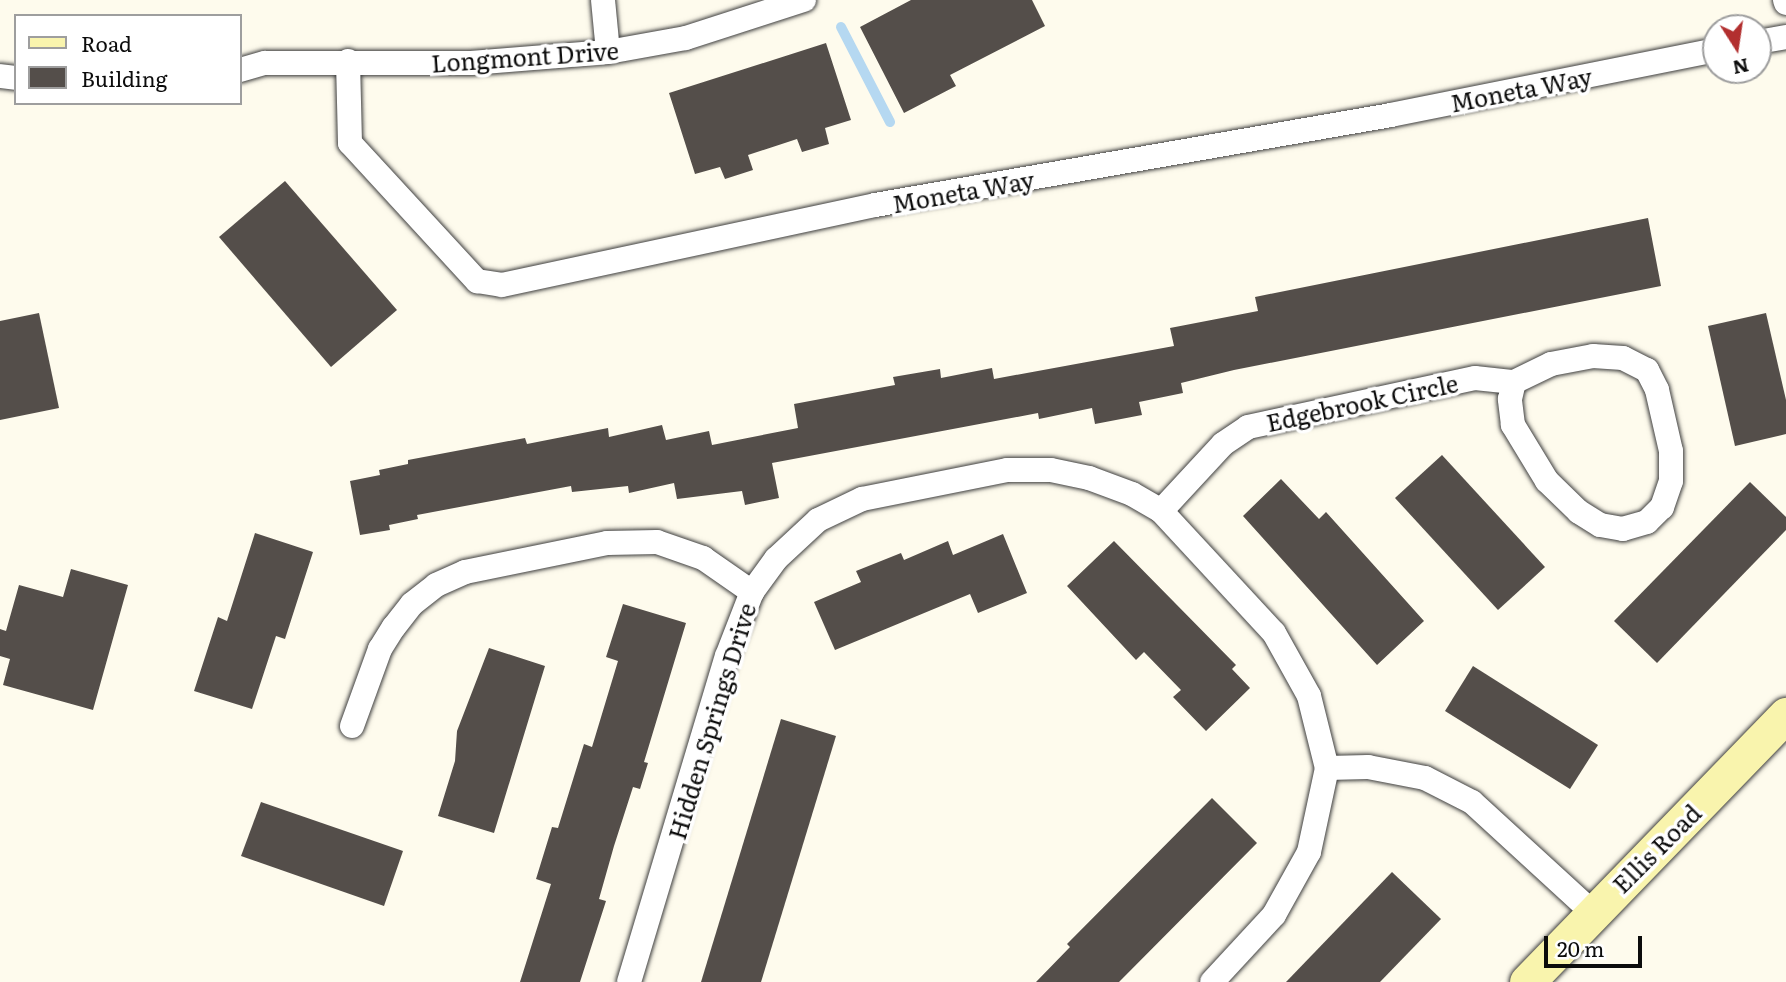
<!DOCTYPE html>
<html>
<head>
<meta charset="utf-8">
<style>
  body { margin:0 }
  #map { position:relative; width:1786px; height:982px; overflow:hidden; background:#fefbed; font-family:Literata,serif }
  div>[style] { position:absolute }
  .stream>* { height:10px; margin:-5px; padding:0 5px; transform-origin:5px; border-radius:5px; background:#b5d8f1 }
  .building>* { inset:0; background:#544e4a }
  .roads { filter:drop-shadow(0 0 2px #3f3f3f) drop-shadow(0 0 2px #3f3f3f) }
  .street>* { height:24px; margin:-12px; padding:0 12px; transform-origin:12px; border-radius:12px; background:#fff }
  .secondary>* { height:35px; margin:-17.5px; padding:0 17.5px; transform-origin:17.5px; border-radius:17.5px; background:#f9f4ad }
  span { translate:-50% -50%; white-space:nowrap; text-align:center; line-height:1.15; -webkit-text-stroke:7px #fff; paint-order:stroke }
  .street-label { font-size:24px; color:#0c0c0c }
  .legend { position:absolute; left:14px; top:14px; width:228px; height:91px; box-sizing:border-box; background:#fff; border:2px solid #9e9e9e; margin:0; padding:9px 12px; list-style:none; font-size:21px; color:#0c0c0c }
  .legend li { display:flex; align-items:center; gap:14px; height:35px }
  .legend b { width:35px; border:2px solid #9e9e9e }
  .north { position:absolute; left:1702px; top:14px; width:70px; height:70px; box-sizing:border-box; background:#fff; border:2px solid #9e9e9e; border-radius:50%; rotate:168deg; font-size:19px; font-weight:700; line-height:28px; text-align:center; color:#0c0c0c }
  .north::after { content:''; display:block; margin:auto; width:24px; height:32px; background:#b22f2f; clip-path:polygon(50% 0,100% 100%,50% 72%,0 100%) }
  .scale { position:absolute; left:1544px; top:936px; width:98px; height:32px; box-sizing:border-box; border:4px solid #0c0c0c; border-top:0; padding-left:9px; font-size:21px; line-height:24px; white-space:nowrap; color:#0c0c0c; -webkit-text-stroke:5px #fff; paint-order:stroke }
</style>
</head>
<body>
<div id="map">
  <div class="stream">
    <div style="left:841px;top:27px;width:107px;rotate:62.7deg"></div>
  </div>
  <div class="building">
    <div style="clip-path:polygon(911px 0,1032px 0,1045px 26px,950px 75px,956px 86px,904px 113px,860px 27px)"></div>
    <div style="clip-path:polygon(826px 43px,851px 120px,825px 128px,829px 144px,802px 152px,797px 139px,748px 155px,753px 170px,725px 179px,720px 167px,695px 174px,669px 93px)"></div>
    <div style="clip-path:polygon(285px 181px,397px 310px,331px 367px,219px 237px)"></div>
    <div style="clip-path:polygon(1648px 218px,1661px 286px,1234px 370px,1181px 383px,1183px 393px,1139px 402px,1142px 415px,1095px 424px,1092px 408px,1039px 419px,1038px 413px,772px 463px,779px 498px,745px 505px,742px 491px,677px 499px,674px 483px,629px 493px,628px 486px,572px 492px,571px 486px,417px 515px,418px 519px,389px 525px,390px 530px,360px 535px,350px 481px,380px 475px,379px 470px,408px 464px,408px 460px,525px 438px,527px 444px,608px 428px,609px 437px,662px 425px,666px 440px,709px 431px,712px 445px,798px 428px,794px 404px,895px 385px,893px 377px,940px 369px,941px 378px,992px 368px,994px 379px,1174px 346px,1170px 328px,1258px 311px,1255px 297px)"></div>
    <div style="clip-path:polygon(39px 313px,59px 408px,0 420px,0 321px)"></div>
    <div style="clip-path:polygon(1766px 313px,1786px 400px,1786px 434px,1735px 446px,1708px 326px)"></div>
    <div style="clip-path:polygon(1442px 455px,1545px 567px,1498px 610px,1395px 498px)"></div>
    <div style="clip-path:polygon(1281px 479px,1319px 519px,1326px 512px,1424px 621px,1377px 665px,1243px 516px)"></div>
    <div style="clip-path:polygon(1750px 482px,1786px 517px,1786px 530px,1657px 663px,1614px 621px)"></div>
    <div style="clip-path:polygon(255px 533px,313px 552px,285px 639px,276px 636px,252px 709px,194px 691px,218px 617px,227px 621px)"></div>
    <div style="clip-path:polygon(1003px 534px,1027px 593px,978px 613px,970px 594px,835px 650px,814px 602px,861px 582px,856px 571px,901px 553px,904px 560px,948px 541px,953px 555px)"></div>
    <div style="clip-path:polygon(1114px 541px,1236px 665px,1232px 669px,1250px 688px,1206px 731px,1173px 697px,1181px 690px,1144px 652px,1136px 660px,1067px 586px)"></div>
    <div style="clip-path:polygon(71px 569px,128px 585px,93px 710px,3px 685px,10px 659px,0 656px,0 629px,6px 631px,19px 585px,63px 597px)"></div>
    <div style="clip-path:polygon(623px 604px,686px 623px,644px 762px,648px 763px,640px 789px,633px 787px,614px 846px,599px 899px,606px 901px,580px 982px,520px 982px,551px 884px,536px 879px,552px 827px,558px 828px,584px 744px,592px 747px,618px 661px,606px 657px)"></div>
    <div style="clip-path:polygon(489px 648px,545px 666px,494px 833px,438px 816px,455px 761px,457px 731px)"></div>
    <div style="clip-path:polygon(1473px 666px,1598px 745px,1570px 789px,1445px 711px)"></div>
    <div style="clip-path:polygon(781px 719px,836px 736px,761px 982px,701px 982px)"></div>
    <div style="clip-path:polygon(1212px 798px,1257px 843px,1119px 982px,1036px 982px,1070px 947px,1067px 944px)"></div>
    <div style="clip-path:polygon(261px 802px,403px 851px,384px 906px,241px 856px)"></div>
    <div style="clip-path:polygon(1392px 872px,1441px 919px,1380px 982px,1286px 982px)"></div>
  </div>
  <div class="roads">
    <div class="street">
      <div style="left:603px;top:0;width:52px;rotate:84.5deg"></div>
      <div style="left:1785px;top:0;width:3px;rotate:72deg"></div>
      <div style="left:1758px;top:42px;width:28px;rotate:-10deg"></div>
      <div style="left:348px;top:61px;width:82px;rotate:88.6deg"></div>
      <div style="left:350px;top:143px;width:188px;rotate:47.4deg"></div>
      <div style="left:477px;top:281px;width:25px;rotate:9deg"></div>
      <div style="left:502px;top:285px;width:381px;rotate:-12.1deg"></div>
      <div style="left:875px;top:205px;width:524px;rotate:-9.89deg"></div>
      <div style="left:1391px;top:115px;width:331px;rotate:-11.3deg"></div>
      <div style="left:240px;top:70px;width:26px;rotate:-16deg"></div>
      <div style="left:265px;top:63px;width:206px"></div>
      <div style="left:471px;top:63px;width:137px;rotate:-4.6deg"></div>
      <div style="left:608px;top:52px;width:79px;rotate:-10.2deg"></div>
      <div style="left:686px;top:38px;width:124px;rotate:-17.9deg"></div>
      <div style="left:0;top:76px;width:16px;rotate:7deg"></div>
      <div style="left:1593px;top:356px;width:30px;rotate:4deg"></div>
      <div style="left:1623px;top:358px;width:27px;rotate:27deg"></div>
      <div style="left:1647px;top:370px;width:22px;rotate:63deg"></div>
      <div style="left:1657px;top:390px;width:63px;rotate:77.1deg"></div>
      <div style="left:1671px;top:451px;width:30px;rotate:90deg"></div>
      <div style="left:1671px;top:481px;width:28px;rotate:109deg"></div>
      <div style="left:1662px;top:507px;width:21px;rotate:135deg"></div>
      <div style="left:1647px;top:522px;width:25px;rotate:164deg"></div>
      <div style="left:1623px;top:529px;width:23px;rotate:-170deg"></div>
      <div style="left:1600px;top:525px;width:25px;rotate:-148deg"></div>
      <div style="left:1579px;top:512px;width:45px;rotate:-135.9deg"></div>
      <div style="left:1547px;top:481px;width:66px;rotate:-121.3deg"></div>
      <div style="left:1513px;top:425px;width:26px;rotate:-97deg"></div>
      <div style="left:1510px;top:399px;width:17px;rotate:-77deg"></div>
      <div style="left:1514px;top:382px;width:41px;rotate:-25.9deg"></div>
      <div style="left:1551px;top:364px;width:43px;rotate:-10.8deg"></div>
      <div style="left:1161px;top:511px;width:91px;rotate:-47.2deg"></div>
      <div style="left:1223px;top:444px;width:30px;rotate:-34deg"></div>
      <div style="left:1248px;top:427px;width:232px;rotate:-12.2deg"></div>
      <div style="left:1475px;top:378px;width:39px;rotate:6deg"></div>
      <div style="left:352px;top:726px;width:82px;rotate:-70deg"></div>
      <div style="left:380px;top:649px;width:26px;rotate:-58deg"></div>
      <div style="left:394px;top:627px;width:29px;rotate:-52deg"></div>
      <div style="left:412px;top:604px;width:31px;rotate:-38deg"></div>
      <div style="left:436px;top:585px;width:32px;rotate:-24deg"></div>
      <div style="left:465px;top:572px;width:145px;rotate:-11.5deg"></div>
      <div style="left:607px;top:543px;width:50px;rotate:-1.1deg"></div>
      <div style="left:657px;top:542px;width:49px;rotate:19.2deg"></div>
      <div style="left:703px;top:558px;width:60px;rotate:34.8deg"></div>
      <div style="left:1327px;top:768px;width:41px;rotate:-1.4deg"></div>
      <div style="left:1368px;top:767px;width:58px;rotate:10.9deg"></div>
      <div style="left:1425px;top:778px;width:53px;rotate:27.1deg"></div>
      <div style="left:1472px;top:802px;width:163px;rotate:42.5deg"></div>
      <div style="left:629px;top:982px;width:340px;rotate:-73.3deg"></div>
      <div style="left:727px;top:656px;width:69px;rotate:-68.7deg"></div>
      <div style="left:752px;top:592px;width:41px;rotate:-54deg"></div>
      <div style="left:776px;top:559px;width:57px;rotate:-42.9deg"></div>
      <div style="left:818px;top:520px;width:49px;rotate:-25.5deg"></div>
      <div style="left:862px;top:499px;width:148px;rotate:-11.3deg"></div>
      <div style="left:1007px;top:470px;width:44px"></div>
      <div style="left:1051px;top:470px;width:39px;rotate:12deg"></div>
      <div style="left:1089px;top:478px;width:46px;rotate:20.4deg"></div>
      <div style="left:1132px;top:494px;width:34px;rotate:30deg"></div>
      <div style="left:1161px;top:511px;width:166px;rotate:47.2deg"></div>
      <div style="left:1274px;top:633px;width:72px;rotate:60.9deg"></div>
      <div style="left:1309px;top:696px;width:74px;rotate:76deg"></div>
      <div style="left:1327px;top:768px;width:86px;rotate:102.1deg"></div>
      <div style="left:1309px;top:852px;width:72px;rotate:119.1deg"></div>
      <div style="left:1274px;top:915px;width:91px;rotate:132.8deg"></div>
    </div>
    <div class="secondary">
      <div style="left:1527px;top:982px;width:372px;rotate:-45.9deg"></div>
    </div>
  </div>
  <div class="street-label">
    <span style="left:525px;top:56px;rotate:-4deg">Longmont Drive</span>
    <span style="left:1521px;top:89px;rotate:-11deg">Moneta Way</span>
    <span style="left:963px;top:191px;rotate:-10deg">Moneta Way</span>
    <span style="left:1362px;top:402px;rotate:-12deg">Edgebrook Circle</span>
    <span style="left:711px;top:721px;rotate:-73deg">Hidden Springs Drive</span>
    <span style="left:1656px;top:848px;rotate:-45deg">Ellis Road</span>
  </div>
  <ul class="legend">
  <li><b style="height:9px;background:#f9f4ad"></b>Road</li>
  <li><b style="height:19px;background:#544e4a"></b>Building</li>
  </ul>
  <div class="north">N</div>
  <div class="scale">20 m</div>
</div>
</body>
</html>
